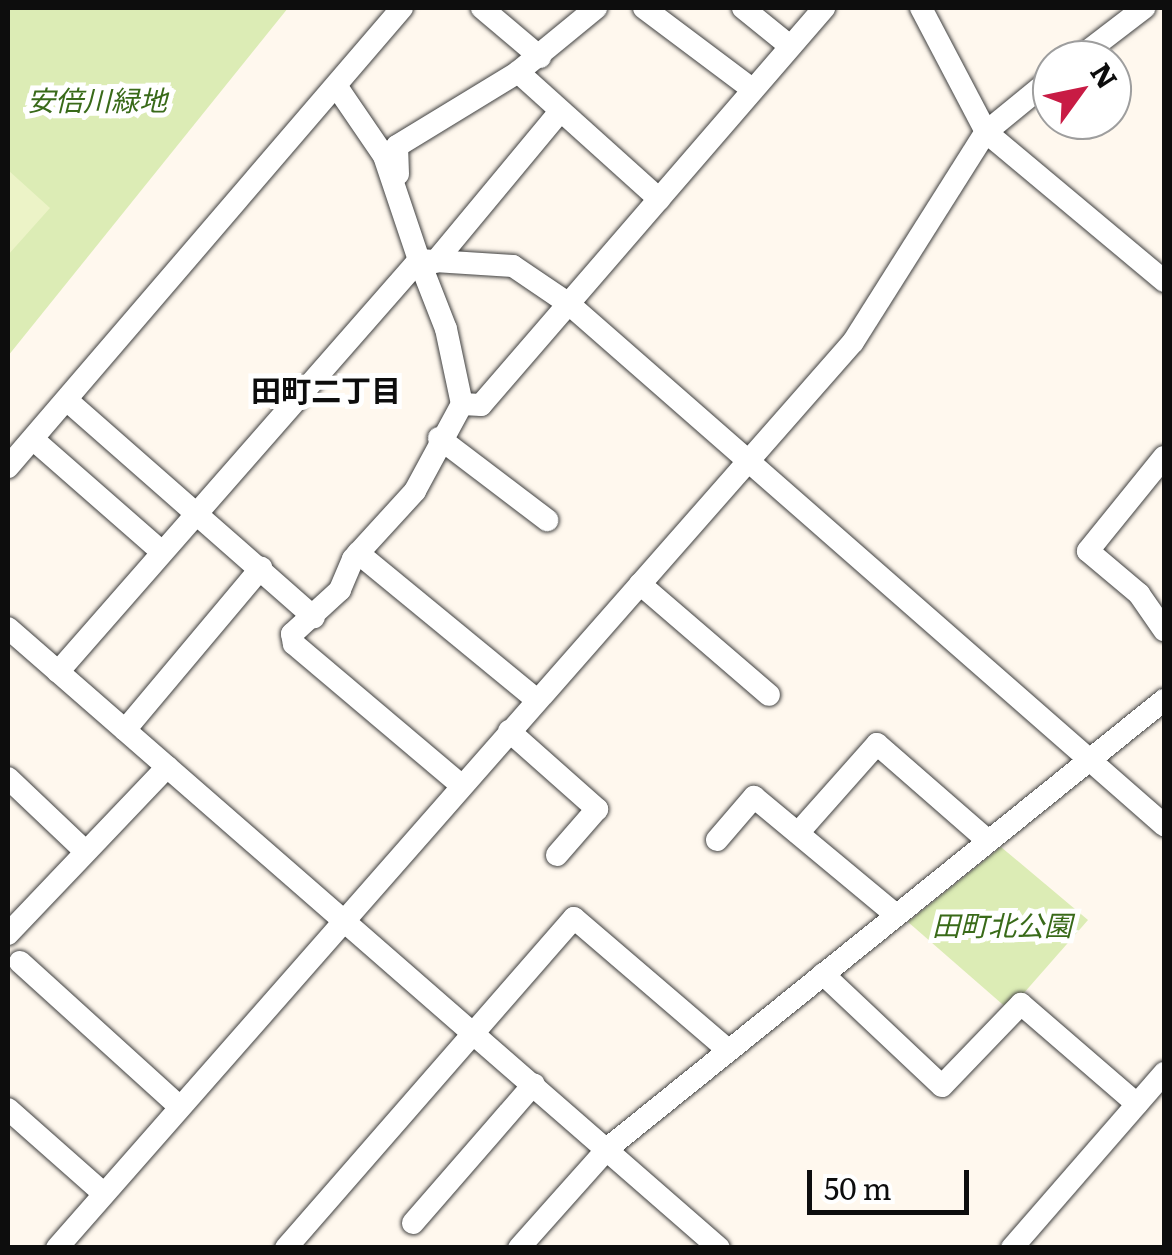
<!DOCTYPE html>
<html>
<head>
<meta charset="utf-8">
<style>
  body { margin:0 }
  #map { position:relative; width:1172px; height:1255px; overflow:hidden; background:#fff8ee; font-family:Literata,"Noto Sans JP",serif }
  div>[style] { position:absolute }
  .green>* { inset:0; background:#dcecb5 }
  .pitch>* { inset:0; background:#ecf3c7 }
  .roads { filter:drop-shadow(0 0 2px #404040) drop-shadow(0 0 2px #404040) }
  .minor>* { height:22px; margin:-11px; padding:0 11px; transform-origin:11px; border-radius:11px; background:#fff }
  span { translate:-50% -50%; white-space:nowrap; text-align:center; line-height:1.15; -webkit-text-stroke:10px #fff; paint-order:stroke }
  .park-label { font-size:28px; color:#396a19; font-style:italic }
  .neighbourhood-label { font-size:30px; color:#0d0d0d; font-weight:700 }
  .frame { position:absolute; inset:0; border:10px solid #0d0d0d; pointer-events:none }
  .north { position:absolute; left:1032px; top:40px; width:100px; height:100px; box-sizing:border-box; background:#fff; border:2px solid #9e9e9e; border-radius:50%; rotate:57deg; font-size:28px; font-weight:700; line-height:40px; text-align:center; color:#0d0d0d }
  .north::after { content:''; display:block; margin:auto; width:35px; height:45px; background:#c81b44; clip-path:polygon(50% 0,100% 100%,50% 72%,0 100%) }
  .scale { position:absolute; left:807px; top:1170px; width:162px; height:45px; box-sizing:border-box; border:5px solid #0d0d0d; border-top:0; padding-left:12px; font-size:30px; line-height:35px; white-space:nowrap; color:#0d0d0d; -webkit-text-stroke:8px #fff; paint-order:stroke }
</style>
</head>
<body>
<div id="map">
  <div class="green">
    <div style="clip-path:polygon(8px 8px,288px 8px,8px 356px)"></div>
    <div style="clip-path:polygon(1001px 847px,1088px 920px,1009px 1010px,908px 922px)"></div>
  </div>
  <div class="pitch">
    <div style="clip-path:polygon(8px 170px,50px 208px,8px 255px)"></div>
  </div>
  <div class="roads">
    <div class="minor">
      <div style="left:482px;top:8px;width:76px;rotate:40.2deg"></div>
      <div style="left:644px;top:8px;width:135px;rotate:36.9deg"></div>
      <div style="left:743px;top:8px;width:60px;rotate:39deg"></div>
      <div style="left:921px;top:8px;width:140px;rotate:62.3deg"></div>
      <div style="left:986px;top:132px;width:232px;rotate:39.9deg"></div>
      <div style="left:1076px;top:60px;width:86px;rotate:-37.4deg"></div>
      <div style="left:518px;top:72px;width:190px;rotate:42deg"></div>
      <div style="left:337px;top:87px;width:83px;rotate:55.7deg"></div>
      <div style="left:384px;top:156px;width:110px;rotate:71.4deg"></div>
      <div style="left:419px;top:260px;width:94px;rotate:3.7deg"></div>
      <div style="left:513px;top:266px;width:68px;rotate:34.2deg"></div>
      <div style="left:569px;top:304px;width:791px;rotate:41.21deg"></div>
      <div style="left:398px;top:174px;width:28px;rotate:-92deg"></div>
      <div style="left:397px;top:146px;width:142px;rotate:-31.4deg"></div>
      <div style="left:518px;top:72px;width:101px;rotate:-39.4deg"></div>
      <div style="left:435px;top:262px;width:192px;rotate:-50.3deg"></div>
      <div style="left:69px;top:402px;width:326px;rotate:41.3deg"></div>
      <div style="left:462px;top:404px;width:19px;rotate:3deg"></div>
      <div style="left:481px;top:405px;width:525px;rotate:-49.17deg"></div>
      <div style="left:439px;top:438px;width:136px;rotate:37.2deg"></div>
      <div style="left:34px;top:440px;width:170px;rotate:41.2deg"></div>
      <div style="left:1164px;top:457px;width:121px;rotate:129deg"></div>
      <div style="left:1088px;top:551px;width:67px;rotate:40.1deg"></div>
      <div style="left:1139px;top:594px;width:44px;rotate:55.2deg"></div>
      <div style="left:8px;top:467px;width:605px;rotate:-49.36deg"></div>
      <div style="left:358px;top:553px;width:232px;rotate:39.4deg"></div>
      <div style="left:640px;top:584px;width:170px;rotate:40.7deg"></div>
      <div style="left:8px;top:628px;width:943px;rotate:41.09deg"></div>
      <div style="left:58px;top:672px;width:548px;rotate:-48.77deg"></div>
      <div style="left:419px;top:260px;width:74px;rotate:68.6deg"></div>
      <div style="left:446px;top:329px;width:77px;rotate:78deg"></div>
      <div style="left:462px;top:404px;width:99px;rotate:118.4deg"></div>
      <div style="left:415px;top:491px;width:92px;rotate:132.4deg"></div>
      <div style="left:353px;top:559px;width:34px;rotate:113deg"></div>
      <div style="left:340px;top:590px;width:65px;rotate:137.5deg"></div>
      <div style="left:292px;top:634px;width:10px;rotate:79deg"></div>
      <div style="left:294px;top:644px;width:219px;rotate:40.2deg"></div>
      <div style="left:125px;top:730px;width:212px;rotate:-50deg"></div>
      <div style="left:509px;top:731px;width:118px;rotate:41.6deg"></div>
      <div style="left:597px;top:809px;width:61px;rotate:131deg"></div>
      <div style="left:8px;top:778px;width:106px;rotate:43.5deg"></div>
      <div style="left:798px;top:833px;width:119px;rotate:-48.4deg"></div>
      <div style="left:877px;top:744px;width:147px;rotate:41.1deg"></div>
      <div style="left:717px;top:840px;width:57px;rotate:-49.3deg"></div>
      <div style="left:754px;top:797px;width:185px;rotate:39.7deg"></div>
      <div style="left:8px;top:934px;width:231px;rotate:-46.4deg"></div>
      <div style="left:20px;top:962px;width:216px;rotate:42.2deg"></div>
      <div style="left:823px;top:974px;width:163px;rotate:43.3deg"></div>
      <div style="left:942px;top:1086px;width:114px;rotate:-46.1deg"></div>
      <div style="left:1021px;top:1004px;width:153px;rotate:40.8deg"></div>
      <div style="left:8px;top:1109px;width:128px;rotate:41.5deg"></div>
      <div style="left:413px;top:1223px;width:184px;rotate:-49deg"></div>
      <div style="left:57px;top:1248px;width:1206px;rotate:-48.7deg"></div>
      <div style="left:853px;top:342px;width:249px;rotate:-57.7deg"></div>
      <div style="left:986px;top:132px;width:85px;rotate:-39.3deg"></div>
      <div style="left:286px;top:1248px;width:438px;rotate:-48.9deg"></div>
      <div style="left:574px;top:918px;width:203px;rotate:40.6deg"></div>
      <div style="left:519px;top:1248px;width:134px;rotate:-48.3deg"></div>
      <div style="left:608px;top:1148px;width:714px;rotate:-38.86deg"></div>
      <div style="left:1012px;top:1248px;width:232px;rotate:-49deg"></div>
    </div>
  </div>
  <div class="park-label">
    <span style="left:97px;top:99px">安倍川緑地</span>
    <span style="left:1002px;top:924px">田町北公園</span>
  </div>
  <div class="neighbourhood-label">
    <span style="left:326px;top:389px">田町二丁目</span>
  </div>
  <div class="frame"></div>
  <div class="north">N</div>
  <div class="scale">50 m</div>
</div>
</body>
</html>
